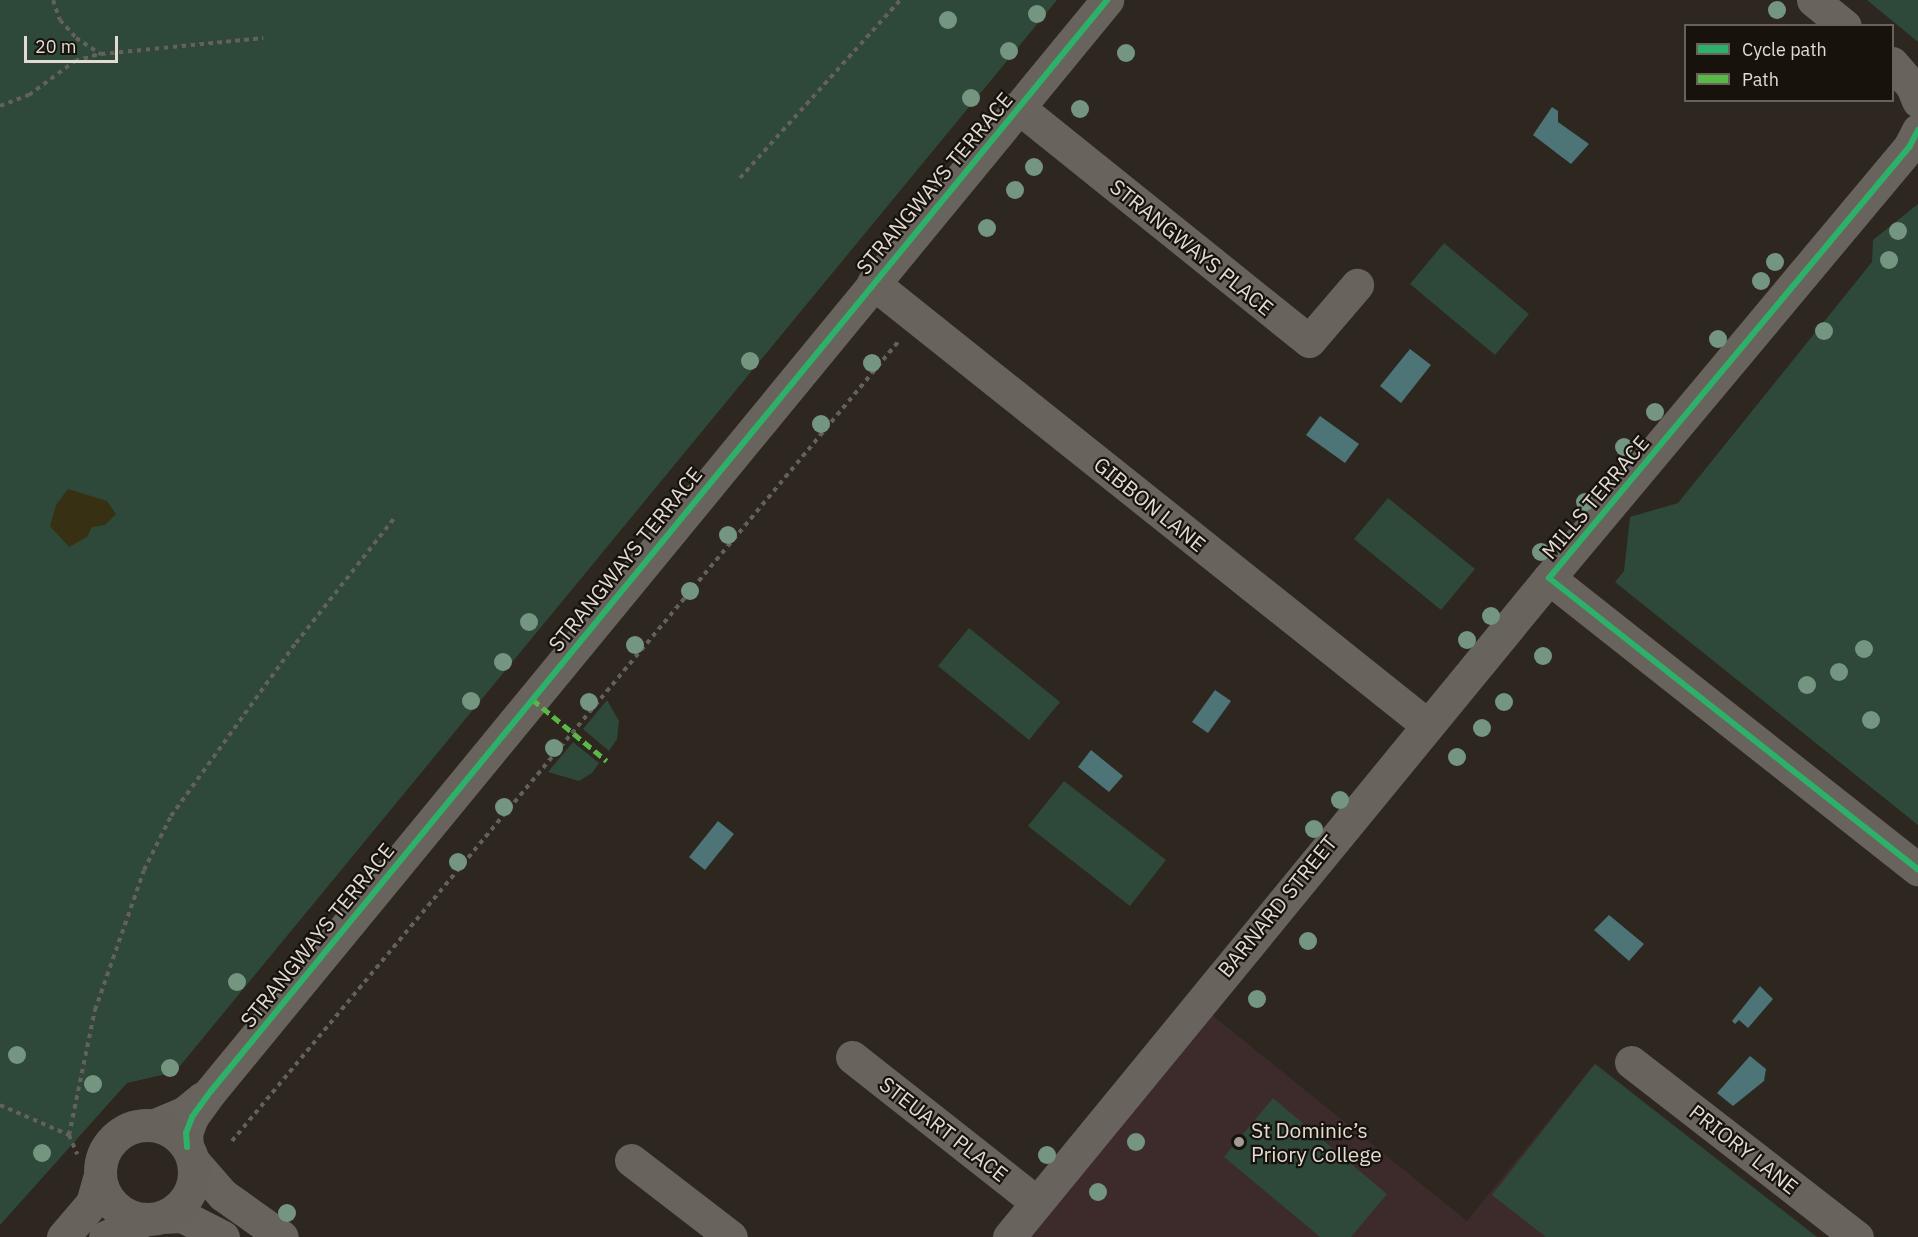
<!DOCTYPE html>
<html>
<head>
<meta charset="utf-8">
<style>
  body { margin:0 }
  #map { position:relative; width:1918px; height:1237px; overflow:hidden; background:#2d2720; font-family:"IBM Plex Sans",sans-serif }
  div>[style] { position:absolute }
  .education>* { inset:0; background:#3d2b2c }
  .green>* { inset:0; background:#2e483a }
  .sand>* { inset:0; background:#383013 }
  .water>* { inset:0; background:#4d7476 }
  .path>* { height:4px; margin-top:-2px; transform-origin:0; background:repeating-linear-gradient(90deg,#64605b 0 4.5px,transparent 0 9px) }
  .street>* { height:33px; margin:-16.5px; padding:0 16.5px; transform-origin:16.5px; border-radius:16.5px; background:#68635d }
  .secondary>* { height:33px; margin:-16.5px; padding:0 16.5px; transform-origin:16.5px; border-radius:16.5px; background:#68635a }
  .secondary>.ring { margin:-16.5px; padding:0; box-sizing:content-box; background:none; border:33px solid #68635a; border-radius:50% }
  .quiet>* { height:4.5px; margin-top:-2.25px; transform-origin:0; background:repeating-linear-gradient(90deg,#58b947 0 9px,transparent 0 13.5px) }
  .cycleway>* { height:6px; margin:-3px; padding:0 3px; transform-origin:3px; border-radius:3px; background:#2db169 }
  .trees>* { width:18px; height:18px; margin:-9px; border-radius:50%; background:#749580 }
  .dots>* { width:16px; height:16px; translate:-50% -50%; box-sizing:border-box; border:3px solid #17120c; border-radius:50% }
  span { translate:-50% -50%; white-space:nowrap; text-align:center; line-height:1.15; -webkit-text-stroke:4.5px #17120c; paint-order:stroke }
  .street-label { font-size:21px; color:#e2dbd2 }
  .poi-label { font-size:21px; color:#e2dbd2 }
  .left { translate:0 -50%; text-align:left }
  .legend { position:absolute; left:1684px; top:24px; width:210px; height:78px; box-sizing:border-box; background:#17120c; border:2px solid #68625b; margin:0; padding:8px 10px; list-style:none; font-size:18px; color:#e2dbd2 }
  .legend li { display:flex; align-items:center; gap:12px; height:30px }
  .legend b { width:30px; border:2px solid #68625b }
  .scale { position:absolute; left:24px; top:36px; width:94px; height:27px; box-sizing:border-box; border:3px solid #e2dbd2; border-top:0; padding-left:8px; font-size:18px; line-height:21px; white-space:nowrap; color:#e2dbd2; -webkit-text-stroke:4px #17120c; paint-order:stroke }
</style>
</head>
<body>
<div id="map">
  <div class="education">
    <div style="clip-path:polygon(1212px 1015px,1467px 1221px,1595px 1063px,1810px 1237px,1031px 1237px)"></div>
  </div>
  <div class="green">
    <div style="clip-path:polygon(0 0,1057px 0,175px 1072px,127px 1083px,0 1225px)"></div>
    <div style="clip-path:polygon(1867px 0,1918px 0,1918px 42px)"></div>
    <div style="clip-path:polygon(1918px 204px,1918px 825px,1615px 582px,1624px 571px,1630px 517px,1678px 503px,1872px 262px,1873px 240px)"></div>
    <div style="clip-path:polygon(1444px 243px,1529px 314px,1495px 355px,1410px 284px)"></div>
    <div style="clip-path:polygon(1388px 498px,1475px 569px,1441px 610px,1354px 539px)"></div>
    <div style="clip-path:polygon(969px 628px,1060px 702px,1029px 740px,938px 666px)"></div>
    <div style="clip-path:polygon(607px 700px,619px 721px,617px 739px,609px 751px,583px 729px)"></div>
    <div style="clip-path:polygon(573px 742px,599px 763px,592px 773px,579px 781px,548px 772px)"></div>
    <div style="clip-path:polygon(1064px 781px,1166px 860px,1130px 906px,1028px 826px)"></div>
    <div style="clip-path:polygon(1595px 1064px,1817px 1237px,1546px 1237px,1492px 1195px)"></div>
    <div style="clip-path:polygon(1273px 1098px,1387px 1194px,1351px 1237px,1320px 1237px,1224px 1157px)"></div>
  </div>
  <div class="sand">
    <div style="clip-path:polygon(68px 489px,107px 501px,116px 514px,105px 525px,92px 527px,87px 537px,69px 547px,50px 526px,56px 505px)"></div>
  </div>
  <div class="water">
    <div style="clip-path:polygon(1552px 107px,1558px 111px,1558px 122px,1589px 144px,1571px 164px,1533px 135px)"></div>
    <div style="clip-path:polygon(1410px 349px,1431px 365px,1401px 403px,1380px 386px)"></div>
    <div style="clip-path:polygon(1320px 416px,1359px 444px,1345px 463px,1306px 435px)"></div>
    <div style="clip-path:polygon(1215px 690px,1231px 701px,1208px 733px,1192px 722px)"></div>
    <div style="clip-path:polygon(1091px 750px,1123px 776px,1109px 792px,1078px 767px)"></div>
    <div style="clip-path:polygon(718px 821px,734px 834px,705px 870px,689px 857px)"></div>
    <div style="clip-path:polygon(1609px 915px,1644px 944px,1629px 961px,1594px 930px)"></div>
    <div style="clip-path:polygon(1760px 986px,1773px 999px,1748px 1028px,1739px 1020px,1735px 1024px,1732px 1021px)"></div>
    <div style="clip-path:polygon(1750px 1056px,1766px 1069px,1764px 1081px,1733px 1106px,1717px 1093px)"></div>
  </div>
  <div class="path">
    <div style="left:53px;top:0;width:21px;rotate:71deg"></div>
    <div style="left:60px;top:20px;width:24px;rotate:48deg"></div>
    <div style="left:76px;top:38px;width:30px;rotate:33deg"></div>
    <div style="left:101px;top:54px;width:163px;rotate:-5.6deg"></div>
    <div style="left:0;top:106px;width:31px;rotate:-21deg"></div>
    <div style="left:29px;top:95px;width:57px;rotate:-36.5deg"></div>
    <div style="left:75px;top:61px;width:26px;rotate:-16deg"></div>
    <div style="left:740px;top:178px;width:239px;rotate:-48deg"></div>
    <div style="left:0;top:1105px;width:75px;rotate:23.5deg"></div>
    <div style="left:69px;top:1135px;width:21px;rotate:67deg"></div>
    <div style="left:69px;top:1135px;width:128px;rotate:-78.3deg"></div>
    <div style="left:95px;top:1010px;width:148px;rotate:-70.7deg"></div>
    <div style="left:144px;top:870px;width:60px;rotate:-63.4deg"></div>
    <div style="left:171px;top:816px;width:213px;rotate:-54.2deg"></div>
    <div style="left:296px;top:643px;width:160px;rotate:-51.8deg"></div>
    <div style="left:232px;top:1141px;width:1040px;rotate:-50.19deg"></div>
  </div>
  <div class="street">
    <div style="left:1813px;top:0;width:41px;rotate:39.1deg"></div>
    <div style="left:1892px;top:63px;width:30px;rotate:49deg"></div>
    <div style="left:1912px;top:86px;width:16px;rotate:68deg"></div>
    <div style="left:1018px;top:107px;width:373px;rotate:38.8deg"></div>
    <div style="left:1309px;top:341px;width:74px;rotate:-49.4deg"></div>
    <div style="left:1918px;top:130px;width:18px;rotate:117deg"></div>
    <div style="left:1910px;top:146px;width:563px;rotate:129.88deg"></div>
    <div style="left:1549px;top:578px;width:470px;rotate:38.3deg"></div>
    <div style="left:873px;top:283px;width:707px;rotate:38.57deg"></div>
    <div style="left:852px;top:1057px;width:234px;rotate:38.2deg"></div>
    <div style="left:1631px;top:1062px;width:286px;rotate:37.8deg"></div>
    <div style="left:155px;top:1125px;width:33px;rotate:-23deg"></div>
    <div style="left:185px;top:1112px;width:22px;rotate:-39deg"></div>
    <div style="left:187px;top:1147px;width:14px;rotate:-94deg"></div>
    <div style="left:186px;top:1133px;width:17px;rotate:-69deg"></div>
    <div style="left:192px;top:1117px;width:32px;rotate:-54deg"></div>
    <div style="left:211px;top:1091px;width:1412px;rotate:-50.6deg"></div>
    <div style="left:631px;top:1160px;width:126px;rotate:37.6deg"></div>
    <div style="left:194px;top:1162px;width:44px;rotate:48.7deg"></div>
    <div style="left:223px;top:1195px;width:72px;rotate:35.4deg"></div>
    <div style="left:162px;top:1217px;width:20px;rotate:-3deg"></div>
    <div style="left:182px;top:1216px;width:46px;rotate:27.1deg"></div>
    <div style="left:1009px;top:1237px;width:852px;rotate:-50.67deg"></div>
  </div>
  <div class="secondary">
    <div class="ring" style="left:100px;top:1125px;width:61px;height:61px"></div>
    <div style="left:63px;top:1237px;width:45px;rotate:-49.5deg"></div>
    <div style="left:92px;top:1203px;width:29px;rotate:-74deg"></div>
    <div style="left:105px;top:1237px;width:43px;rotate:-23.6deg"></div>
  </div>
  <div class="quiet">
    <div style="left:532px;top:699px;width:97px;rotate:39.6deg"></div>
  </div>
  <div class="cycleway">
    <div style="left:1918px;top:130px;width:18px;rotate:117deg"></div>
    <div style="left:1910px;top:146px;width:563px;rotate:129.88deg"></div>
    <div style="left:1549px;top:578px;width:470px;rotate:38.3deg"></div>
    <div style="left:187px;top:1147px;width:14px;rotate:-94deg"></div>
    <div style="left:186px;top:1133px;width:17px;rotate:-69deg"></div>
    <div style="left:192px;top:1117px;width:32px;rotate:-54deg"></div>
    <div style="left:211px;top:1091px;width:1412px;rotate:-50.6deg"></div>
  </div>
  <div class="trees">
    <div style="left:1777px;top:10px"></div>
    <div style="left:1037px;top:14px"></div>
    <div style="left:948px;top:20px"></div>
    <div style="left:1009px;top:51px"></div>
    <div style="left:1126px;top:53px"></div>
    <div style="left:971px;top:98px"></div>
    <div style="left:1080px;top:109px"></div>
    <div style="left:1034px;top:167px"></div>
    <div style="left:1015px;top:190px"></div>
    <div style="left:987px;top:228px"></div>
    <div style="left:1898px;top:231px"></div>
    <div style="left:1889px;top:260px"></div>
    <div style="left:1775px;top:262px"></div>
    <div style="left:1761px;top:281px"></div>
    <div style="left:1824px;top:331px"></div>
    <div style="left:1718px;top:339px"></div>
    <div style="left:750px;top:361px"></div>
    <div style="left:872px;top:363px"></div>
    <div style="left:1655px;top:412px"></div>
    <div style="left:821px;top:424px"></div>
    <div style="left:1624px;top:447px"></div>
    <div style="left:1585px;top:502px"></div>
    <div style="left:728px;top:535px"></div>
    <div style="left:1541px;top:552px"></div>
    <div style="left:690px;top:591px"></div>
    <div style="left:1491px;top:616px"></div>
    <div style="left:529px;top:622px"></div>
    <div style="left:1467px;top:640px"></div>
    <div style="left:635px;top:645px"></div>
    <div style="left:1864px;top:649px"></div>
    <div style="left:1543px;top:656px"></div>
    <div style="left:503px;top:662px"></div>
    <div style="left:1839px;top:672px"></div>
    <div style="left:1807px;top:685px"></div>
    <div style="left:471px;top:701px"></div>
    <div style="left:589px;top:702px"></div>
    <div style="left:1504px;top:702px"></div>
    <div style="left:1871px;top:720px"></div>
    <div style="left:1482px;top:728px"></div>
    <div style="left:554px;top:748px"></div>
    <div style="left:1457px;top:757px"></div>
    <div style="left:1340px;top:800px"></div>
    <div style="left:504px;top:807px"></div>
    <div style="left:1314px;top:829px"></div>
    <div style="left:458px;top:862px"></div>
    <div style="left:1308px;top:941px"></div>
    <div style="left:237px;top:982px"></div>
    <div style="left:1257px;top:999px"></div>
    <div style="left:17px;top:1055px"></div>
    <div style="left:170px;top:1068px"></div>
    <div style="left:93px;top:1084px"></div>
    <div style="left:1136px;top:1142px"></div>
    <div style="left:42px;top:1153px"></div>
    <div style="left:1047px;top:1155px"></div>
    <div style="left:1098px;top:1192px"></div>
    <div style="left:287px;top:1213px"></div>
  </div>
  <div class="dots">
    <div style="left:1239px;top:1142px;background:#a39c94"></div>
  </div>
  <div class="street-label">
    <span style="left:934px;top:183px;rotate:-50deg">STRANGWAYS TERRACE</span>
    <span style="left:1192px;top:247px;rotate:39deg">STRANGWAYS PLACE</span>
    <span style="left:1595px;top:497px;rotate:-50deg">MILLS TERRACE</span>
    <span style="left:1150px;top:504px;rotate:39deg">GIBBON LANE</span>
    <span style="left:625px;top:559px;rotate:-51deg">STRANGWAYS TERRACE</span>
    <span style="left:1277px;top:906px;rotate:-51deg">BARNARD STREET</span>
    <span style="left:317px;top:935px;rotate:-51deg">STRANGWAYS TERRACE</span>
    <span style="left:944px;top:1129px;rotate:38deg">STEUART PLACE</span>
    <span style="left:1744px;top:1149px;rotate:38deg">PRIORY LANE</span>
  </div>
  <div class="poi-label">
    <span class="left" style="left:1251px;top:1142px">St Dominic’s<br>Priory College</span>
  </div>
  <ul class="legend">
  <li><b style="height:8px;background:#2db169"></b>Cycle path</li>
  <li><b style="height:8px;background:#58b947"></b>Path</li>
  </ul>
  <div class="scale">20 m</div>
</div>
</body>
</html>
